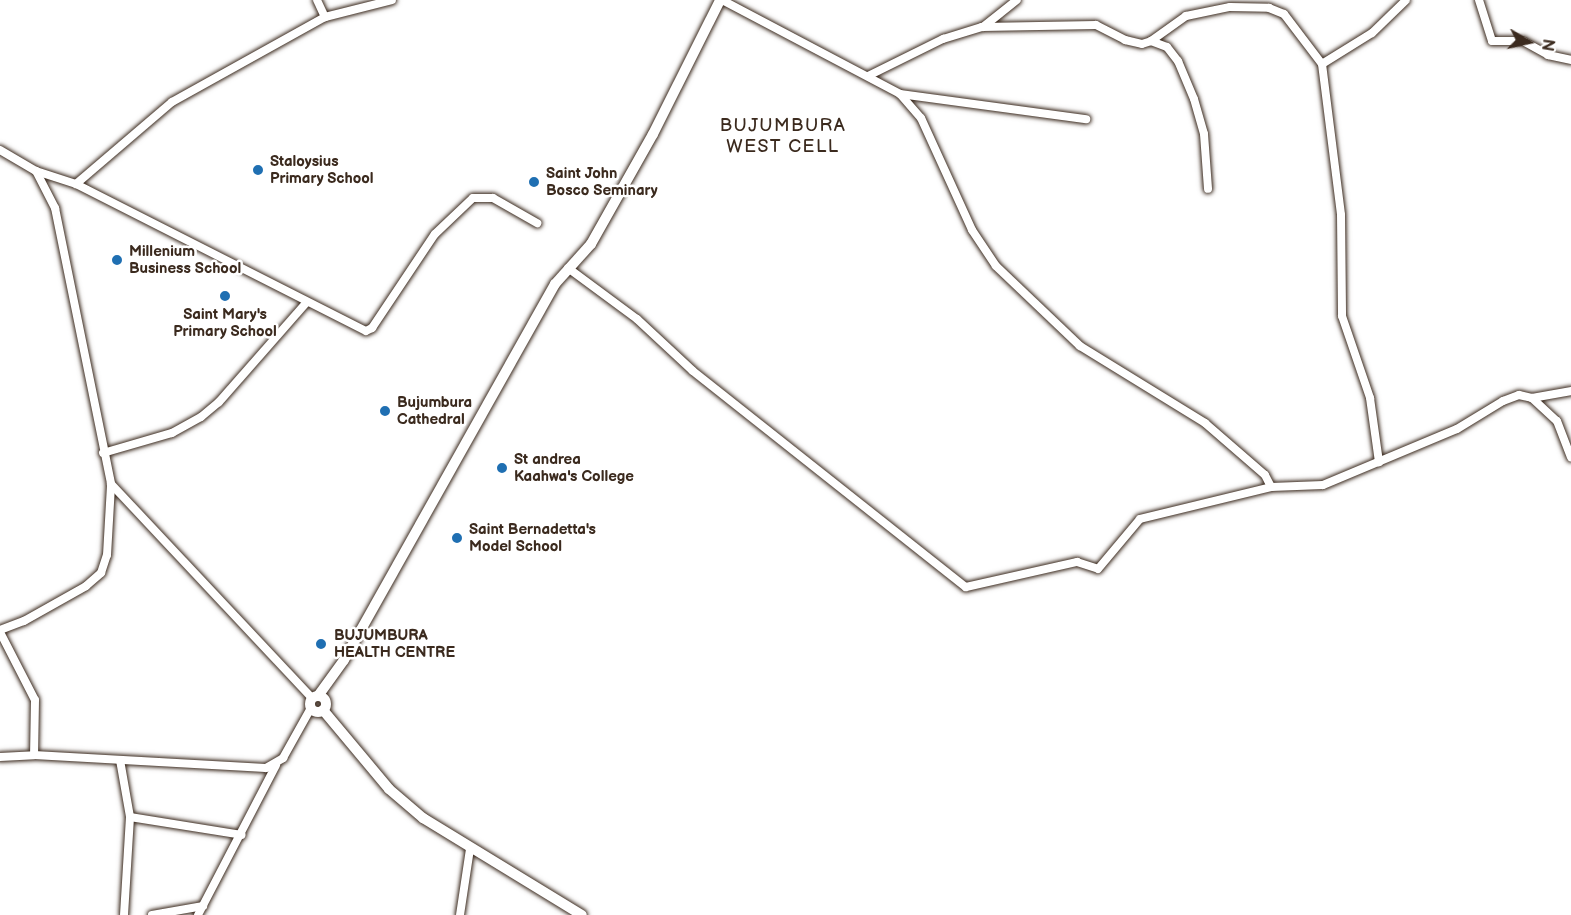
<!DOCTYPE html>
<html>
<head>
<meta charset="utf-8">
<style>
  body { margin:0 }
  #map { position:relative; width:1571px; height:915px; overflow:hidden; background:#fff; font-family:"Balsamiq Sans",sans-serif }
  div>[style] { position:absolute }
  .roads { filter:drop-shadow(0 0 2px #3b2a1e) drop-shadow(0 0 2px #3b2a1e) }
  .street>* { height:8px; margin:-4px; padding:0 4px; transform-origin:4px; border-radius:4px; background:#fff }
  .secondary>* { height:10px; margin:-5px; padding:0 5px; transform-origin:5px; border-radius:5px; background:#fff }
  .secondary>.ring { margin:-5px; padding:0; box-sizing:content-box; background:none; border:10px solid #fff; border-radius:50% }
  .dots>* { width:16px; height:16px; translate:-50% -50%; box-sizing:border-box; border:3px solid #fff; border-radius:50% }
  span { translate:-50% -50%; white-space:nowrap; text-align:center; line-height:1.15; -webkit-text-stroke:5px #fff; paint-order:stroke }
  .poi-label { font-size:15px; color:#3b2a1e; font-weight:700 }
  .left { translate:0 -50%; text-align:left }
  .quarter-label { font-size:18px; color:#3b2a1e; letter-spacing:1.5px }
  .north { position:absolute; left:1499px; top:12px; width:60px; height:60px; -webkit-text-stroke:4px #fff; paint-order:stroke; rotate:99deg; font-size:16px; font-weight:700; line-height:24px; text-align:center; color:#3b2a1e }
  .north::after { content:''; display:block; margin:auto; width:21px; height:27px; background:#3b2a1e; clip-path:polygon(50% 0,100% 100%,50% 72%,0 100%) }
</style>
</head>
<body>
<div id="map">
  <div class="roads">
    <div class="street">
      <div style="left:317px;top:0;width:19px;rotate:65deg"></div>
      <div style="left:722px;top:0;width:201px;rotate:27.8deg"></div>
      <div style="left:900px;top:94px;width:32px;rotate:49deg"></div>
      <div style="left:921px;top:118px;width:123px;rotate:65.5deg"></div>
      <div style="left:972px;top:230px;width:43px;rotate:56.3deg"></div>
      <div style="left:996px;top:266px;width:116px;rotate:43.6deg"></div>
      <div style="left:1080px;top:346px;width:147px;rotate:31.6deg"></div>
      <div style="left:1205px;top:423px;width:79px;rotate:40.9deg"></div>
      <div style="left:1265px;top:475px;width:13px;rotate:63deg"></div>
      <div style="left:1271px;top:487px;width:52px;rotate:-2.2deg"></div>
      <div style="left:1323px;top:485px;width:145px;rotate:-22.7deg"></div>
      <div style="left:1457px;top:429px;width:54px;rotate:-31.3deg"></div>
      <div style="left:1503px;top:401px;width:17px;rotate:-21deg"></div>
      <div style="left:1519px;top:395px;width:13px;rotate:13deg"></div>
      <div style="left:1532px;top:398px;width:40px;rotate:-10deg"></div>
      <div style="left:1479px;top:0;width:43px;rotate:72.4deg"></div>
      <div style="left:1492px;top:41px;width:31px"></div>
      <div style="left:1523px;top:41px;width:29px;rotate:29deg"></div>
      <div style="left:1548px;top:55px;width:24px;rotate:12deg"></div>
      <div style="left:983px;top:27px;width:43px;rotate:-38.5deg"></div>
      <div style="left:1151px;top:41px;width:43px;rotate:-35.5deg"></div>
      <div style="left:1186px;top:16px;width:45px;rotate:-11.6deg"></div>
      <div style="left:1230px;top:7px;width:39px;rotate:1deg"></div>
      <div style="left:1269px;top:8px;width:16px;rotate:22deg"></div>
      <div style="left:1284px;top:14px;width:63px;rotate:52.8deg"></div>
      <div style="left:1322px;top:64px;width:152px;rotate:82.8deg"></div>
      <div style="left:1341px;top:215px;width:101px;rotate:89.4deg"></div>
      <div style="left:1342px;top:316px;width:87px;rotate:71.1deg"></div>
      <div style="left:1370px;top:398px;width:65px;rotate:82deg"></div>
      <div style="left:1322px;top:64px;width:59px;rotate:-31.8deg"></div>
      <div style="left:1372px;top:33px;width:47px;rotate:-44.1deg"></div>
      <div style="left:868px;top:76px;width:84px;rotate:-26.3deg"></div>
      <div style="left:943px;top:39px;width:41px;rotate:-17.1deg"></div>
      <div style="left:982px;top:27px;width:114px;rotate:-1deg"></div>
      <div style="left:1096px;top:25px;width:33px;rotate:27deg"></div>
      <div style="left:1125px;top:40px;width:17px;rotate:13deg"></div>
      <div style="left:1142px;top:44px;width:9px;rotate:-18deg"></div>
      <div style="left:1151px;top:41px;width:17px;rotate:21deg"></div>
      <div style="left:1167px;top:47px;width:18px;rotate:52deg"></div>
      <div style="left:1178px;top:61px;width:41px;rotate:67.2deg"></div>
      <div style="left:1194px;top:99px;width:36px;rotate:74deg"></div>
      <div style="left:1204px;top:134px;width:55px;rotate:85.8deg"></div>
      <div style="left:900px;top:94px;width:188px;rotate:7.7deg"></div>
      <div style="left:0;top:150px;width:42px;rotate:30.3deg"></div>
      <div style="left:36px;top:171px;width:42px;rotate:62.8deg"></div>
      <div style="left:55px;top:208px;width:282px;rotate:78.5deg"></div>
      <div style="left:111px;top:484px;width:294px;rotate:46.8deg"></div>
      <div style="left:36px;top:171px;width:42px;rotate:18deg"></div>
      <div style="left:76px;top:184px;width:325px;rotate:26.9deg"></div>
      <div style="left:366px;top:331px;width:7px;rotate:-27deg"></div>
      <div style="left:372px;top:328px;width:113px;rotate:-56.2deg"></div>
      <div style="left:435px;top:234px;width:52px;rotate:-43.5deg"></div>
      <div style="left:473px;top:198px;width:20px"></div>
      <div style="left:493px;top:198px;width:51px;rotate:29.6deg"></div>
      <div style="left:76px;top:184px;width:126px;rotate:-40.5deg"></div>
      <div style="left:172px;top:102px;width:175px;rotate:-29.1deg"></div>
      <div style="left:325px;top:17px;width:69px;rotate:-14.2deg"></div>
      <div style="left:568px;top:268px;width:86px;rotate:36.5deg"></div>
      <div style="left:637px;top:319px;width:76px;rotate:42.9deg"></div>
      <div style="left:693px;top:371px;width:348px;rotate:38.4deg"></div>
      <div style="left:966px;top:587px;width:114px;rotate:-12.7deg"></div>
      <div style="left:1077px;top:562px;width:22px;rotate:18deg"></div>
      <div style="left:1098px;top:569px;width:65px;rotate:-50deg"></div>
      <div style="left:1140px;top:519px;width:135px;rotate:-13.7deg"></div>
      <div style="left:1532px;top:398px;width:34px;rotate:43deg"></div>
      <div style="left:1557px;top:421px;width:39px;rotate:69deg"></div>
      <div style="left:103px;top:453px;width:72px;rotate:-16.2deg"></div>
      <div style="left:172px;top:433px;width:33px;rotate:-29deg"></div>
      <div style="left:201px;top:417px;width:23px;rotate:-40deg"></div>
      <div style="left:219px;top:402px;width:133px;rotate:-48.7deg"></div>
      <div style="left:0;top:630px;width:26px;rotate:-21deg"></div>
      <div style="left:24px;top:621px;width:71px;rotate:-29.4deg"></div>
      <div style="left:86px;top:586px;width:20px;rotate:-41deg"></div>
      <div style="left:101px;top:573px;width:19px;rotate:-72deg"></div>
      <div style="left:107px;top:555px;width:70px;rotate:-86.7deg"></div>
      <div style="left:0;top:632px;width:76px;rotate:62.8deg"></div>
      <div style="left:35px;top:700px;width:55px;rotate:91deg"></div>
      <div style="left:34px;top:755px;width:232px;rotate:3.2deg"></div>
      <div style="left:266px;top:768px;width:20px;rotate:-30deg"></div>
      <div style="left:283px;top:758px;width:57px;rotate:-60.8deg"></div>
      <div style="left:0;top:757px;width:34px;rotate:-3deg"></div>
      <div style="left:120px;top:760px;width:58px;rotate:80deg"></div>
      <div style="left:130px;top:817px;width:98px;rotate:93.5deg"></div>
      <div style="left:130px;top:817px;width:113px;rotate:9.1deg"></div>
      <div style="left:152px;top:915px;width:52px;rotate:-10deg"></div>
      <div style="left:198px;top:915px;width:169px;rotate:-62.5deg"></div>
      <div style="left:460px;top:915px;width:67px;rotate:-81.4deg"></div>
    </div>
    <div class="secondary">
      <div class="ring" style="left:310px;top:696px;width:6px;height:6px"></div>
      <div style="left:318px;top:696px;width:44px;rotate:-54.2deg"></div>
      <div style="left:344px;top:660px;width:431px;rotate:-60.7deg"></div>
      <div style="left:555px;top:284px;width:54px;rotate:-48deg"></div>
      <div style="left:591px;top:244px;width:126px;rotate:-60.6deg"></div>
      <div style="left:653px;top:134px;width:150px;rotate:-63.4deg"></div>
      <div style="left:323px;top:710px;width:103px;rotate:50.1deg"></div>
      <div style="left:389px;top:789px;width:45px;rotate:40.5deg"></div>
      <div style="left:423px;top:818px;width:186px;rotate:31.4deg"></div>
    </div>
  </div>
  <div class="dots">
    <div style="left:258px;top:170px;background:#1f6fb2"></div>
    <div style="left:534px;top:182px;background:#1f6fb2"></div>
    <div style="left:117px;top:260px;background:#1f6fb2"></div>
    <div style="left:225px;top:296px;background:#1f6fb2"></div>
    <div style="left:385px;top:411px;background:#1f6fb2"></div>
    <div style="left:502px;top:468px;background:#1f6fb2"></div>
    <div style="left:457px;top:538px;background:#1f6fb2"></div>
    <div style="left:321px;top:644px;background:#1f6fb2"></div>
  </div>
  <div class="poi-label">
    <span class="left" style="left:270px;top:170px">Staloysius<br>Primary School</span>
    <span class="left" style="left:546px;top:182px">Saint John<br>Bosco Seminary</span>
    <span class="left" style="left:129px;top:260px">Millenium<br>Business School</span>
    <span style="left:225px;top:323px">Saint Mary's<br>Primary School</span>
    <span class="left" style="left:397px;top:411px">Bujumbura<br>Cathedral</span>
    <span class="left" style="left:514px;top:468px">St andrea<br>Kaahwa's College</span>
    <span class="left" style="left:469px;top:538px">Saint Bernadetta's<br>Model School</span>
    <span class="left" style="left:334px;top:644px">BUJUMBURA<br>HEALTH CENTRE</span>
  </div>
  <div class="quarter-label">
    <span style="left:783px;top:137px">BUJUMBURA<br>WEST CELL</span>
  </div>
  <div class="north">N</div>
</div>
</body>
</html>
